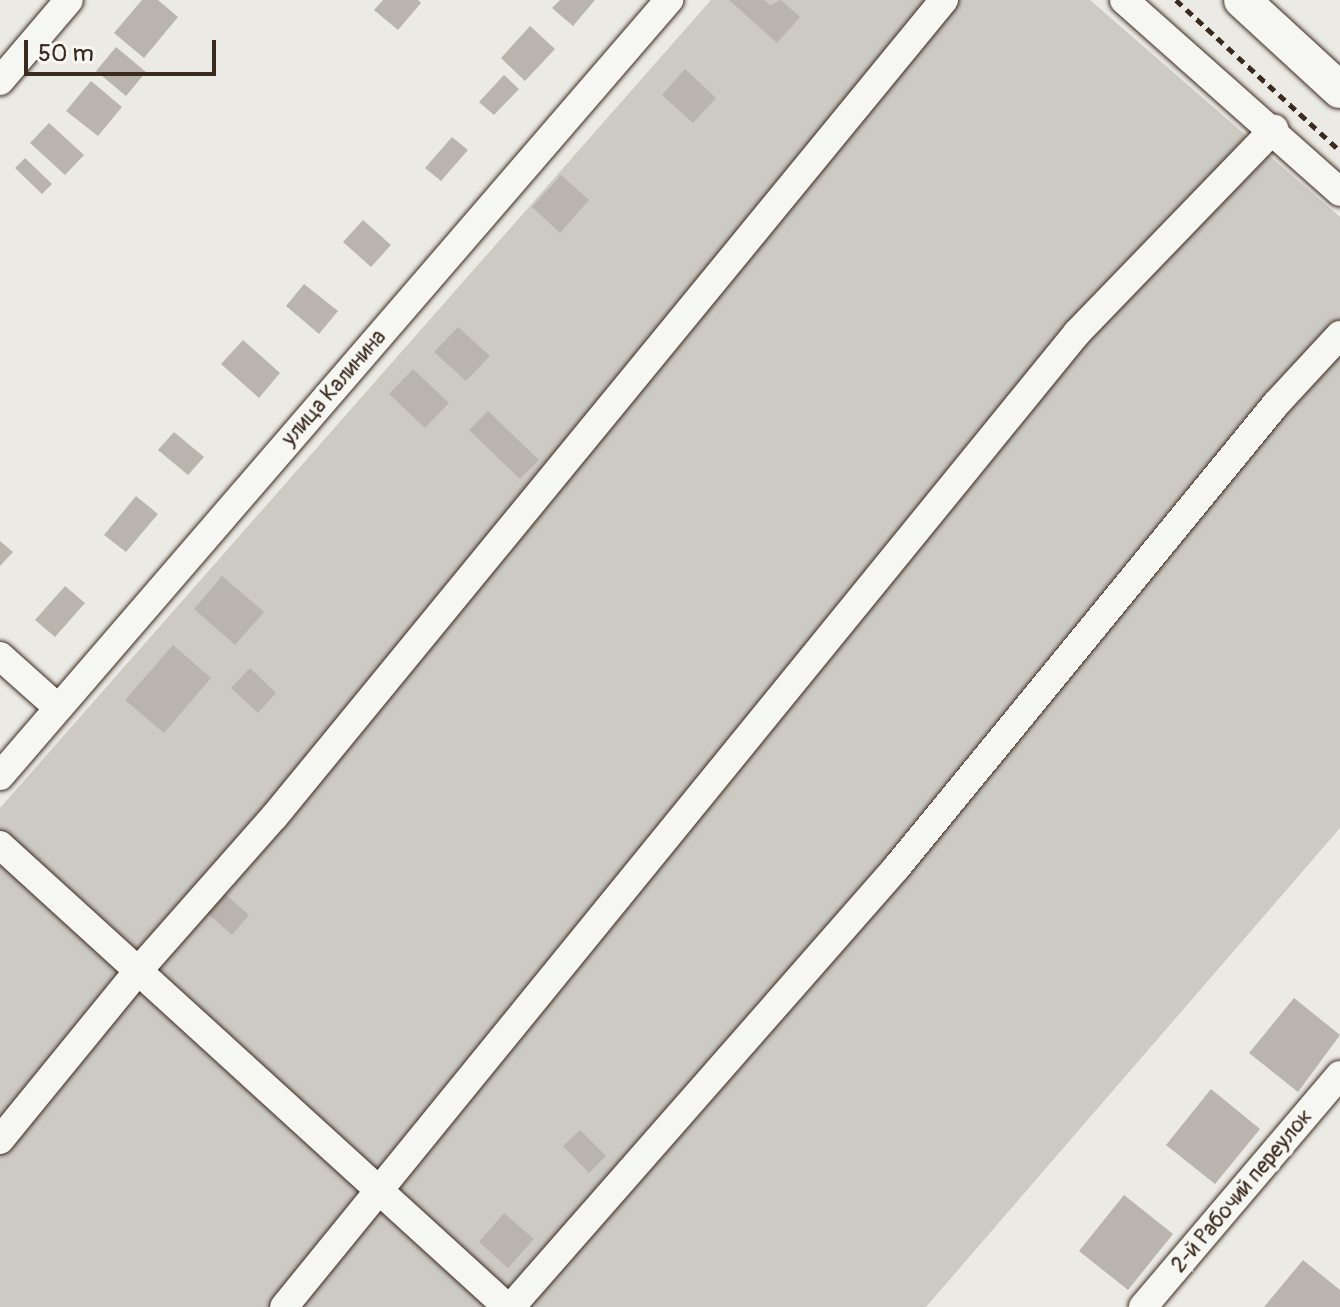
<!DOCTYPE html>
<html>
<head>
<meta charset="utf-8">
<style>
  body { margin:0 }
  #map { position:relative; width:1340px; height:1307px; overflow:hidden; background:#ebeae5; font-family:Pangolin,sans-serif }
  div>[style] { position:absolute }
  .green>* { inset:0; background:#cdcac4 }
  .building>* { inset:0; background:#bab4ae }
  .path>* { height:5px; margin-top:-2.5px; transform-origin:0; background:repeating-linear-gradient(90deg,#3b2a1e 0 8px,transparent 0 14px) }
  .roads { filter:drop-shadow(0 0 2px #3b2a1e) drop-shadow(0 0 2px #3b2a1e) }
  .minor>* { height:28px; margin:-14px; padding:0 14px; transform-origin:14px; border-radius:14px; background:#f6f6f2 }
  .major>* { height:36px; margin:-18px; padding:0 18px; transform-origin:18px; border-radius:18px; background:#f6f6f2 }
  span { translate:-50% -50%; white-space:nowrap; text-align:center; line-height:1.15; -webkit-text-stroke:8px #f6f6f2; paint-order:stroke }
  .street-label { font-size:22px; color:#3b2a1e }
  .scale { position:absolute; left:24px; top:40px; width:192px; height:36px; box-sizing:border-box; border:4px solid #3b2a1e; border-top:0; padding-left:10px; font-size:24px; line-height:28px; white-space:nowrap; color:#3b2a1e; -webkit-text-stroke:6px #f6f6f2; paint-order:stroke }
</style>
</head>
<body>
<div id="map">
  <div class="green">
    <div style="clip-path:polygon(711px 0,1090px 0,1340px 217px,1340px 828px,926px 1307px,0 1307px,0 808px)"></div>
  </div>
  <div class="building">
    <div style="clip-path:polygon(142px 0,158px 0,178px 17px,144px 58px,114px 33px)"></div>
    <div style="clip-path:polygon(383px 0,418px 0,421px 3px,398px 30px,374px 10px)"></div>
    <div style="clip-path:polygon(560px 0,595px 0,573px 26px,552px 8px)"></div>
    <div style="clip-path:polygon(729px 0,764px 0,770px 5px,781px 0,800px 17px,777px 43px)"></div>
    <div style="clip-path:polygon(530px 26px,555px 49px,525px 81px,501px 58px)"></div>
    <div style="clip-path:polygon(116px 47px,146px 72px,126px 96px,96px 71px)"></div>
    <div style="clip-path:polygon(685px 69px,716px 98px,693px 123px,662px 95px)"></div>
    <div style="clip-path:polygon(504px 75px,519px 89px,494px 115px,479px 102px)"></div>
    <div style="clip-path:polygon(91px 81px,122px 107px,98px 136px,66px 111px)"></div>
    <div style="clip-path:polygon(49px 123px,84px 155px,65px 175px,30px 143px)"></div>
    <div style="clip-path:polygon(452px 137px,468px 150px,441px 181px,425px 168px)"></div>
    <div style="clip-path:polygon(25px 158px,52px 184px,42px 194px,15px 168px)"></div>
    <div style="clip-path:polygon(561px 175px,589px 200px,560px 233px,532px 207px)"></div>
    <div style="clip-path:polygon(363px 220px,391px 245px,371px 267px,343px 242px)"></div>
    <div style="clip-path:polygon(304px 284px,338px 311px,319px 334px,286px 306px)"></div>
    <div style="clip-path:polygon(458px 327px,490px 356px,466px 381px,434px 352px)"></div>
    <div style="clip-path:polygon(243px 340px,280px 373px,259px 398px,221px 364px)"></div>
    <div style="clip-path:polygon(413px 369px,449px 403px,425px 428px,389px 394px)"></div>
    <div style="clip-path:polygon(488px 411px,539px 460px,520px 479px,469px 430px)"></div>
    <div style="clip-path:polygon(174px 432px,204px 457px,188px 475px,158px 450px)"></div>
    <div style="clip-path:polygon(136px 496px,158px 514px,126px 552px,104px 535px)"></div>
    <div style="clip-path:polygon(0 541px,13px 552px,0 566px)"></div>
    <div style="clip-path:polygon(222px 576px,264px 612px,235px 645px,194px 609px)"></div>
    <div style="clip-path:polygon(65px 586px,85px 603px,55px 637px,35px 620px)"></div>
    <div style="clip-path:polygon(173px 645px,211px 678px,164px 733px,125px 700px)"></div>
    <div style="clip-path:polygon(250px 668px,276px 693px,258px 713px,231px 688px)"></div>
    <div style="clip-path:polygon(223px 892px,249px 915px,232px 935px,206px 912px)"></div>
    <div style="clip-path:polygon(1294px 998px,1340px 1035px,1298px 1092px,1249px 1053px)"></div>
    <div style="clip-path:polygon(1211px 1089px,1260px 1129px,1215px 1184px,1166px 1145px)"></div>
    <div style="clip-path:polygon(580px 1130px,606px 1156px,589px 1173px,563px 1146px)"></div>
    <div style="clip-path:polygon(1124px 1195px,1173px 1234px,1128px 1290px,1079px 1251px)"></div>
    <div style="clip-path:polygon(504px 1213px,534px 1239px,508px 1268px,479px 1242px)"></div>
    <div style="clip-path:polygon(1303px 1260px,1340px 1290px,1340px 1307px,1264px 1307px)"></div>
  </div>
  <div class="path">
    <div style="left:1176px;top:0;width:223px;rotate:42.6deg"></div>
  </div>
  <div class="roads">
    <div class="minor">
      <div style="left:1124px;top:0;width:289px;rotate:41.6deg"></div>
      <div style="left:0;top:81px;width:106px;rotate:-49.6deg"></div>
      <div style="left:0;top:656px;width:76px;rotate:41.8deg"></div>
      <div style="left:0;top:776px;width:1025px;rotate:-49.23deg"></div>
      <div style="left:0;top:845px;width:686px;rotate:42.34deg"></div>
      <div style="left:0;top:1140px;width:218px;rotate:-50.8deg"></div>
      <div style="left:138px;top:971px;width:205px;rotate:-48.6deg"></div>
      <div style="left:274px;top:817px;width:1057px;rotate:-50.65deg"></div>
      <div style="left:284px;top:1307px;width:1256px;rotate:-50.85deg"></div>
      <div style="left:1077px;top:333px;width:284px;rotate:-46deg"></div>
      <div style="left:511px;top:1307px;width:585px;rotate:-48.74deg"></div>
      <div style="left:897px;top:867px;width:598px;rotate:-50.7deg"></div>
      <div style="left:1276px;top:404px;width:94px;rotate:-47.2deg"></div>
      <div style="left:1143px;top:1307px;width:304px;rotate:-49.7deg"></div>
    </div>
    <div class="major">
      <div style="left:1242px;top:0;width:133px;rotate:42.6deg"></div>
    </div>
  </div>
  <div class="street-label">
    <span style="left:334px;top:388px;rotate:-49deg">улица Калинина</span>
    <span style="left:1242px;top:1191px;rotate:-50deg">2-й Рабочий переулок</span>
  </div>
  <div class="scale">50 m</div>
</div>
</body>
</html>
